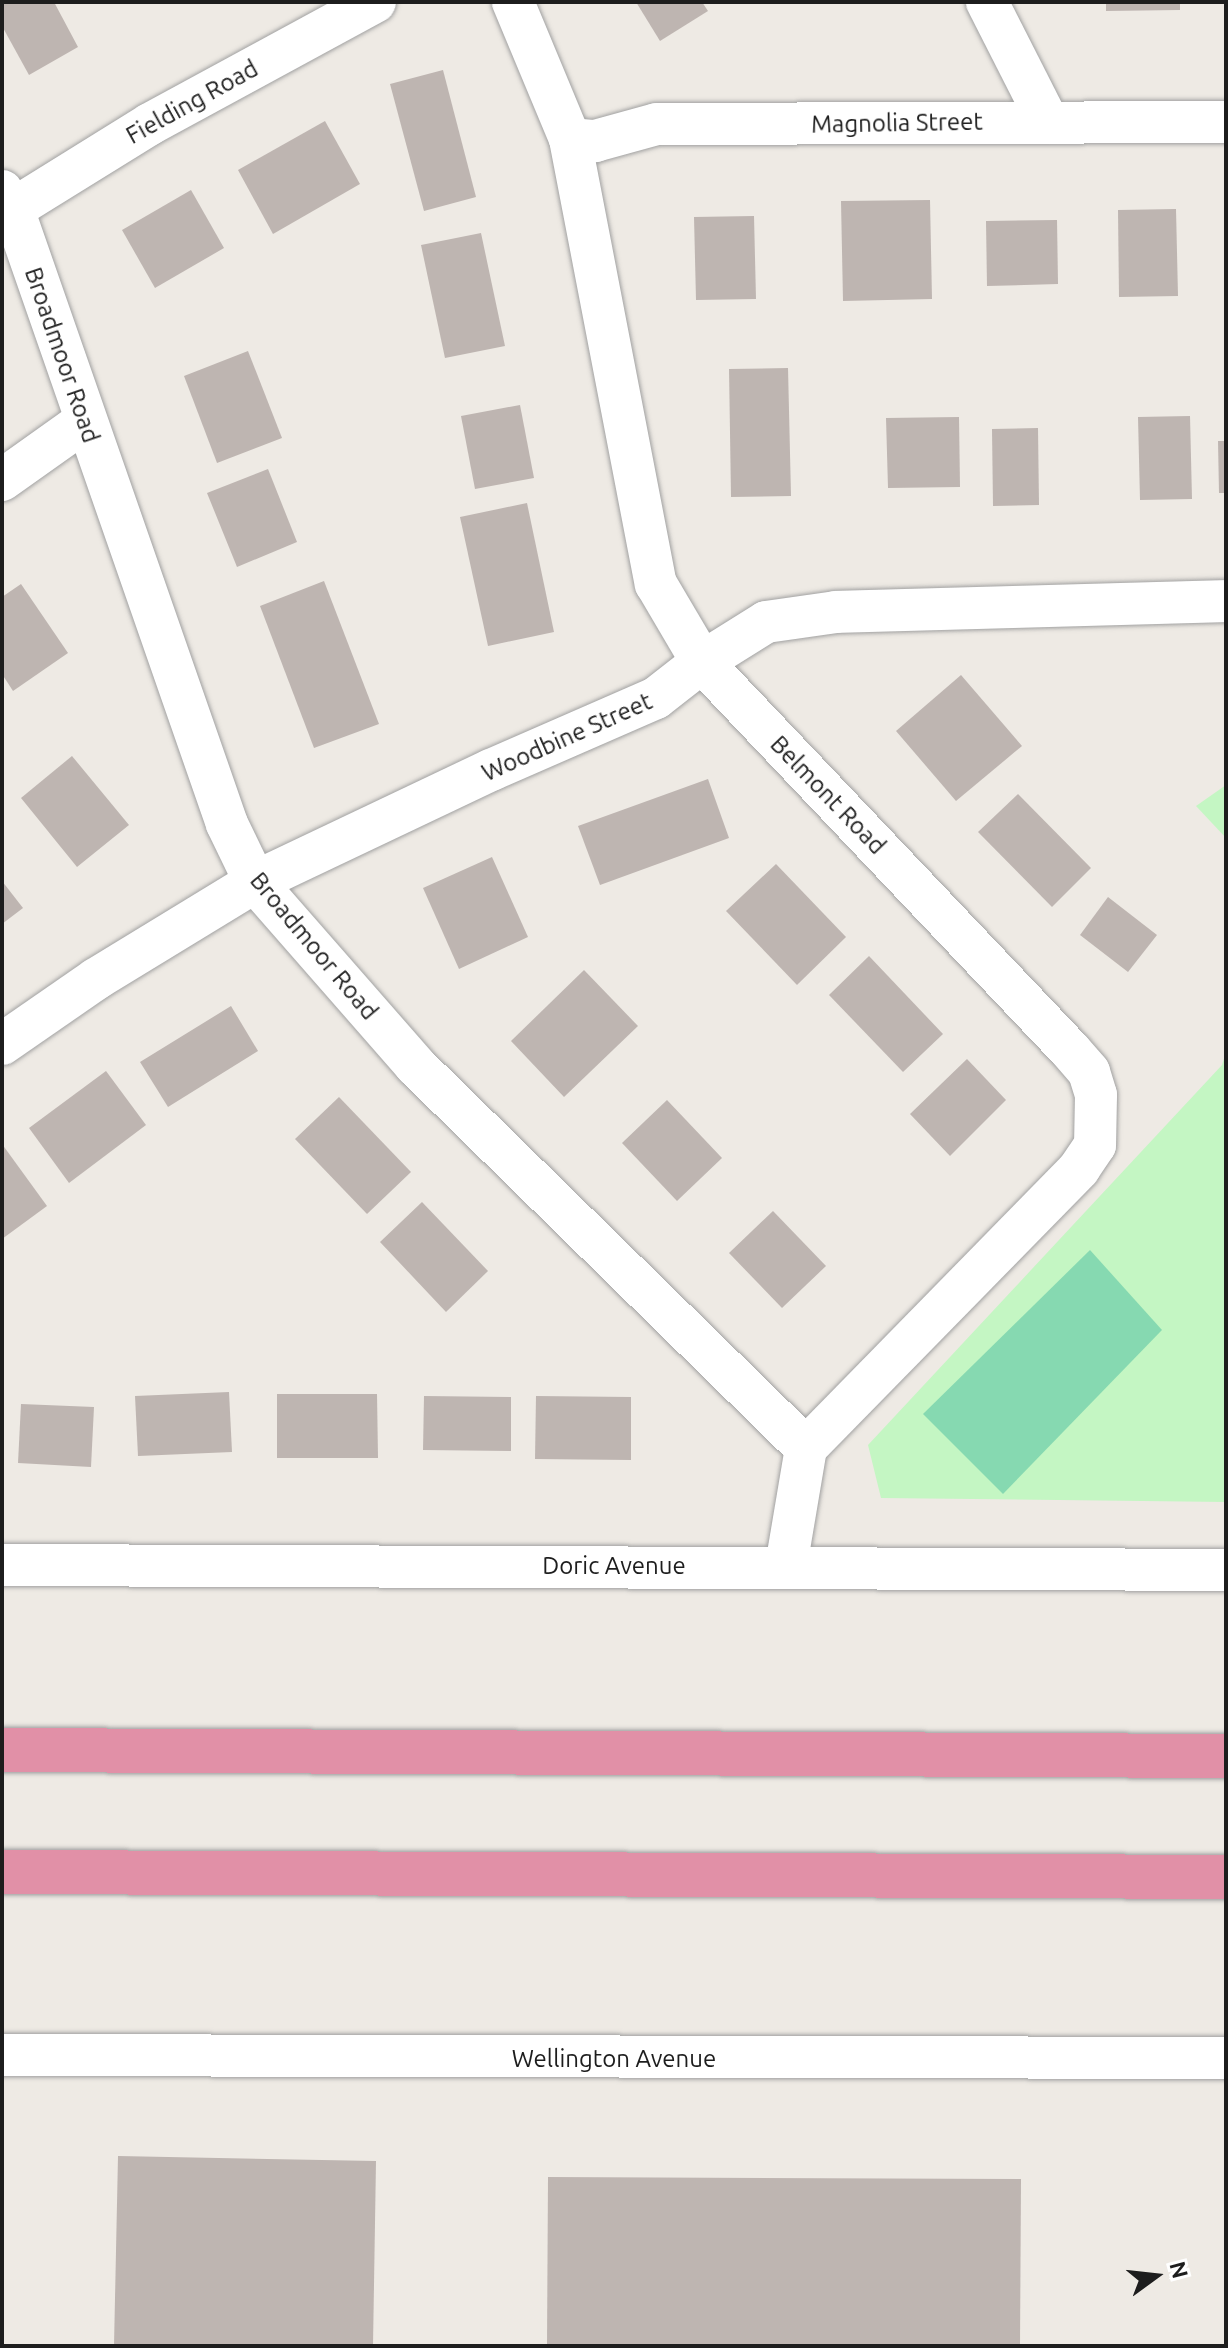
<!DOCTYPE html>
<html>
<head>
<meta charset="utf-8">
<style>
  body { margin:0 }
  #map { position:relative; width:1228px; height:2348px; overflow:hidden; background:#eeeae4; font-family:Ubuntu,sans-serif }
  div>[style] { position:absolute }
  .park>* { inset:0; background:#c4f6c3 }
  .pitch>* { inset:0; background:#86d9b1 }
  .building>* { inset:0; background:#beb5b1 }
  .roads { filter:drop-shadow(0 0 2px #a1a1a1) drop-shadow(0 0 2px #a1a1a1) }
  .minor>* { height:42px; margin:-21px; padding:0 21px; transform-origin:21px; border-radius:21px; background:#fff }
  .highway>* { height:44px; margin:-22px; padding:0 22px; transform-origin:22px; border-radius:22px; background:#e190a7 }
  span { translate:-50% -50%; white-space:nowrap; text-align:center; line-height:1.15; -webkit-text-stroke:6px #fff; paint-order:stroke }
  .street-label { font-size:24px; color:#1d1d1d }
  .frame { position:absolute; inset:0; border:4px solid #1d1d1d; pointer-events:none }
  .north { position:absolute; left:1116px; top:2236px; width:80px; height:80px; -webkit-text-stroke:6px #fff; paint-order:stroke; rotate:75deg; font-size:22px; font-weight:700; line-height:32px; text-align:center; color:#1d1d1d }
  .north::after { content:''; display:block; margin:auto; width:28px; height:36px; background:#1d1d1d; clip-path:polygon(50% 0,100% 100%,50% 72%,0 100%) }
</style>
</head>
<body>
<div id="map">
  <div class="park">
    <div style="clip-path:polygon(1226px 785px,1226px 838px,1196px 806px)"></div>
    <div style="clip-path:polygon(1226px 1052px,1226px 1502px,881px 1498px,868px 1445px,1222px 1065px)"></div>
  </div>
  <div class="pitch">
    <div style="clip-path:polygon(1090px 1250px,1162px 1330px,1003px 1494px,923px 1414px)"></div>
  </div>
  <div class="building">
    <div style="clip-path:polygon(2px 2px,54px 2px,78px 47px,29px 75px,2px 26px)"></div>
    <div style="clip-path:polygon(636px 2px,702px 2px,708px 11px,660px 41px)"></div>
    <div style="clip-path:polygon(1106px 2px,1180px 2px,1180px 10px,1106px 11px)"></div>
    <div style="clip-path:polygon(443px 70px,476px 197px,424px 211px,390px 84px)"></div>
    <div style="clip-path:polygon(325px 121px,360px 184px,273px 234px,238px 170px)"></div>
    <div style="clip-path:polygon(191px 190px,224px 248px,155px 288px,122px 230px)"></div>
    <div style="clip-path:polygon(930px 200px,932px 299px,843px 301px,841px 201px)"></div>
    <div style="clip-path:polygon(1176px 209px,1178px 296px,1119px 297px,1118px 210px)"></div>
    <div style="clip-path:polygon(754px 216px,756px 299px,696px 300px,694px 217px)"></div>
    <div style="clip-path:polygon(1057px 220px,1058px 284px,987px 286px,986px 221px)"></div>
    <div style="clip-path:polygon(481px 233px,505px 346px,445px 358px,421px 245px)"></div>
    <div style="clip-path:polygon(248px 351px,282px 438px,217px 463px,184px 376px)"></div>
    <div style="clip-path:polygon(788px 368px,791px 496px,731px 497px,729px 369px)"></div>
    <div style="clip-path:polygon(520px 405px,534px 478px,475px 489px,461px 416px)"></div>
    <div style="clip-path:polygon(1190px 416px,1192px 499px,1140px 500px,1138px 417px)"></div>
    <div style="clip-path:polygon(959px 417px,960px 487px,888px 488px,886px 418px)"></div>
    <div style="clip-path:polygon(1038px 428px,1039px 505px,993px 506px,992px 429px)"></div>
    <div style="clip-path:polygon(1218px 441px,1226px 441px,1226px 493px,1219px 493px)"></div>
    <div style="clip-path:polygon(268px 469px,297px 542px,237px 567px,207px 493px)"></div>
    <div style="clip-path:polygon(527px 503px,554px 632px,488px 646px,460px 517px)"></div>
    <div style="clip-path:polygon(324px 581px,379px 724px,314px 748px,260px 606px)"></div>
    <div style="clip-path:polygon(21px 584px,68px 653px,13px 691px,2px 674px,2px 597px)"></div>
    <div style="clip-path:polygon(961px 675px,1022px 746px,956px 801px,896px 731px)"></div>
    <div style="clip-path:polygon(72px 756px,129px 825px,77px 867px,21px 798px)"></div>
    <div style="clip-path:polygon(708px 779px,729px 838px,600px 885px,578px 826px)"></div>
    <div style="clip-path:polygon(1018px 794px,1091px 868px,1052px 907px,978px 832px)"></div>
    <div style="clip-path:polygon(492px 857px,528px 937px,459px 969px,423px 888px)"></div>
    <div style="clip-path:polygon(776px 864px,846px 937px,797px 985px,726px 911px)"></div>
    <div style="clip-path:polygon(2px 881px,23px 908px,2px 924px)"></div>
    <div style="clip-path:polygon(1108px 897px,1157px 935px,1128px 972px,1080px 935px)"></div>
    <div style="clip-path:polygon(869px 956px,943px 1034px,903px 1072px,829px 995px)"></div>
    <div style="clip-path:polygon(584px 970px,638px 1026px,564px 1097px,511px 1041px)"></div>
    <div style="clip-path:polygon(231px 1006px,258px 1051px,168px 1107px,140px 1062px)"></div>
    <div style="clip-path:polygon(967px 1059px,1006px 1100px,950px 1156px,910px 1114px)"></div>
    <div style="clip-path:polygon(106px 1071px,146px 1125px,69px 1183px,29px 1128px)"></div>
    <div style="clip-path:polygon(339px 1097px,411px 1172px,367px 1214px,295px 1139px)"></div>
    <div style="clip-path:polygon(667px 1100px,722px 1158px,677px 1201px,622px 1143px)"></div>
    <div style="clip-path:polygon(2px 1144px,47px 1206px,2px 1239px)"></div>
    <div style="clip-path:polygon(422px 1202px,488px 1271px,446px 1312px,380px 1242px)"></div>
    <div style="clip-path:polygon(773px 1211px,826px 1266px,782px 1308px,729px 1253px)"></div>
    <div style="clip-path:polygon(229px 1392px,232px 1452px,138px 1456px,135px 1396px)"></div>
    <div style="clip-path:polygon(277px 1394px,377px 1394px,378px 1458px,277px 1458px)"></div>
    <div style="clip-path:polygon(424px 1396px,511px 1397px,511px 1451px,423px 1450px)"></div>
    <div style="clip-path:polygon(536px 1396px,631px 1397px,631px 1460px,535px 1459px)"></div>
    <div style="clip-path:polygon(21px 1404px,94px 1407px,91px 1467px,18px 1463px)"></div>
    <div style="clip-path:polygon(118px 2156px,376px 2161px,373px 2346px,114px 2346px)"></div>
    <div style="clip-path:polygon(548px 2177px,1021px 2179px,1020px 2346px,547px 2346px)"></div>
  </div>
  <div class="roads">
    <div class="minor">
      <div style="left:513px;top:2px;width:148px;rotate:67.4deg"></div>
      <div style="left:570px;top:139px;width:453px;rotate:79.1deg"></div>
      <div style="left:656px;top:584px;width:91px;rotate:59.5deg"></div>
      <div style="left:702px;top:662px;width:535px;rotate:46.52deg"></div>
      <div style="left:1070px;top:1050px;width:29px;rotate:49deg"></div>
      <div style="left:1089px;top:1072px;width:24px;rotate:73deg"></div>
      <div style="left:1096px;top:1095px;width:50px;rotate:91.1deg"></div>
      <div style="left:1095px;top:1145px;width:29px;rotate:124deg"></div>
      <div style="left:1079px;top:1169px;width:390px;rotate:134.4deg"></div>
      <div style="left:987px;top:2px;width:135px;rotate:63.1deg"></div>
      <div style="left:570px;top:139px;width:25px;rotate:5deg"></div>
      <div style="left:595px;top:141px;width:64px;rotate:-15.3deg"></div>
      <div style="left:657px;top:124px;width:569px;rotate:-0.2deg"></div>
      <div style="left:2px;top:191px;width:21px;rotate:59deg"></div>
      <div style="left:13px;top:209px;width:651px;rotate:70.81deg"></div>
      <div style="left:227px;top:824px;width:64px;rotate:64.2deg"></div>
      <div style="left:255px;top:882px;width:243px;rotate:48.8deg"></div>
      <div style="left:415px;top:1065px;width:547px;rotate:44.41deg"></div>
      <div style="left:806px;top:1448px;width:120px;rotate:99.6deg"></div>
      <div style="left:13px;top:209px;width:161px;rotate:-31.8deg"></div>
      <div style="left:150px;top:124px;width:256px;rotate:-28.5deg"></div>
      <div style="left:2px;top:480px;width:102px;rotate:-35.4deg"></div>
      <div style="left:2px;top:1044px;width:114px;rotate:-34.7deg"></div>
      <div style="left:96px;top:979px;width:186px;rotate:-31.4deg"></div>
      <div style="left:255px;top:882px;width:261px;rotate:-25.4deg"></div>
      <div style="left:491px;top:770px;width:180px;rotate:-23.6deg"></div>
      <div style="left:656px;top:698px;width:58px;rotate:-38deg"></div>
      <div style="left:702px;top:662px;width:75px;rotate:-32deg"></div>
      <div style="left:766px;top:622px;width:71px;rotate:-8.1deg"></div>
      <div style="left:836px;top:612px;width:390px;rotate:-1.6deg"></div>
      <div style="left:2px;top:1565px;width:1224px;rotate:0.23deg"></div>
      <div style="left:2px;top:2055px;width:1224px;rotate:0.14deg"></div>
    </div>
    <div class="highway">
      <div style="left:2px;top:1750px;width:1224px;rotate:0.28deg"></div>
      <div style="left:2px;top:1872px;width:1224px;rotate:0.23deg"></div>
    </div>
  </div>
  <div class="street-label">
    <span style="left:192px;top:102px;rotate:-29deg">Fielding Road</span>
    <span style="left:897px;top:123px;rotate:-1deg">Magnolia Street</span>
    <span style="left:62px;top:355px;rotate:71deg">Broadmoor Road</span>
    <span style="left:567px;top:737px;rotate:-24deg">Woodbine Street</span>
    <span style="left:828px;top:795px;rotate:46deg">Belmont Road</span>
    <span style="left:314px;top:946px;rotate:50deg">Broadmoor Road</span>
    <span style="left:614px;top:1566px">Doric Avenue</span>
    <span style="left:614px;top:2059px">Wellington Avenue</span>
  </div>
  <div class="frame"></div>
  <div class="north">N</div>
</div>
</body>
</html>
